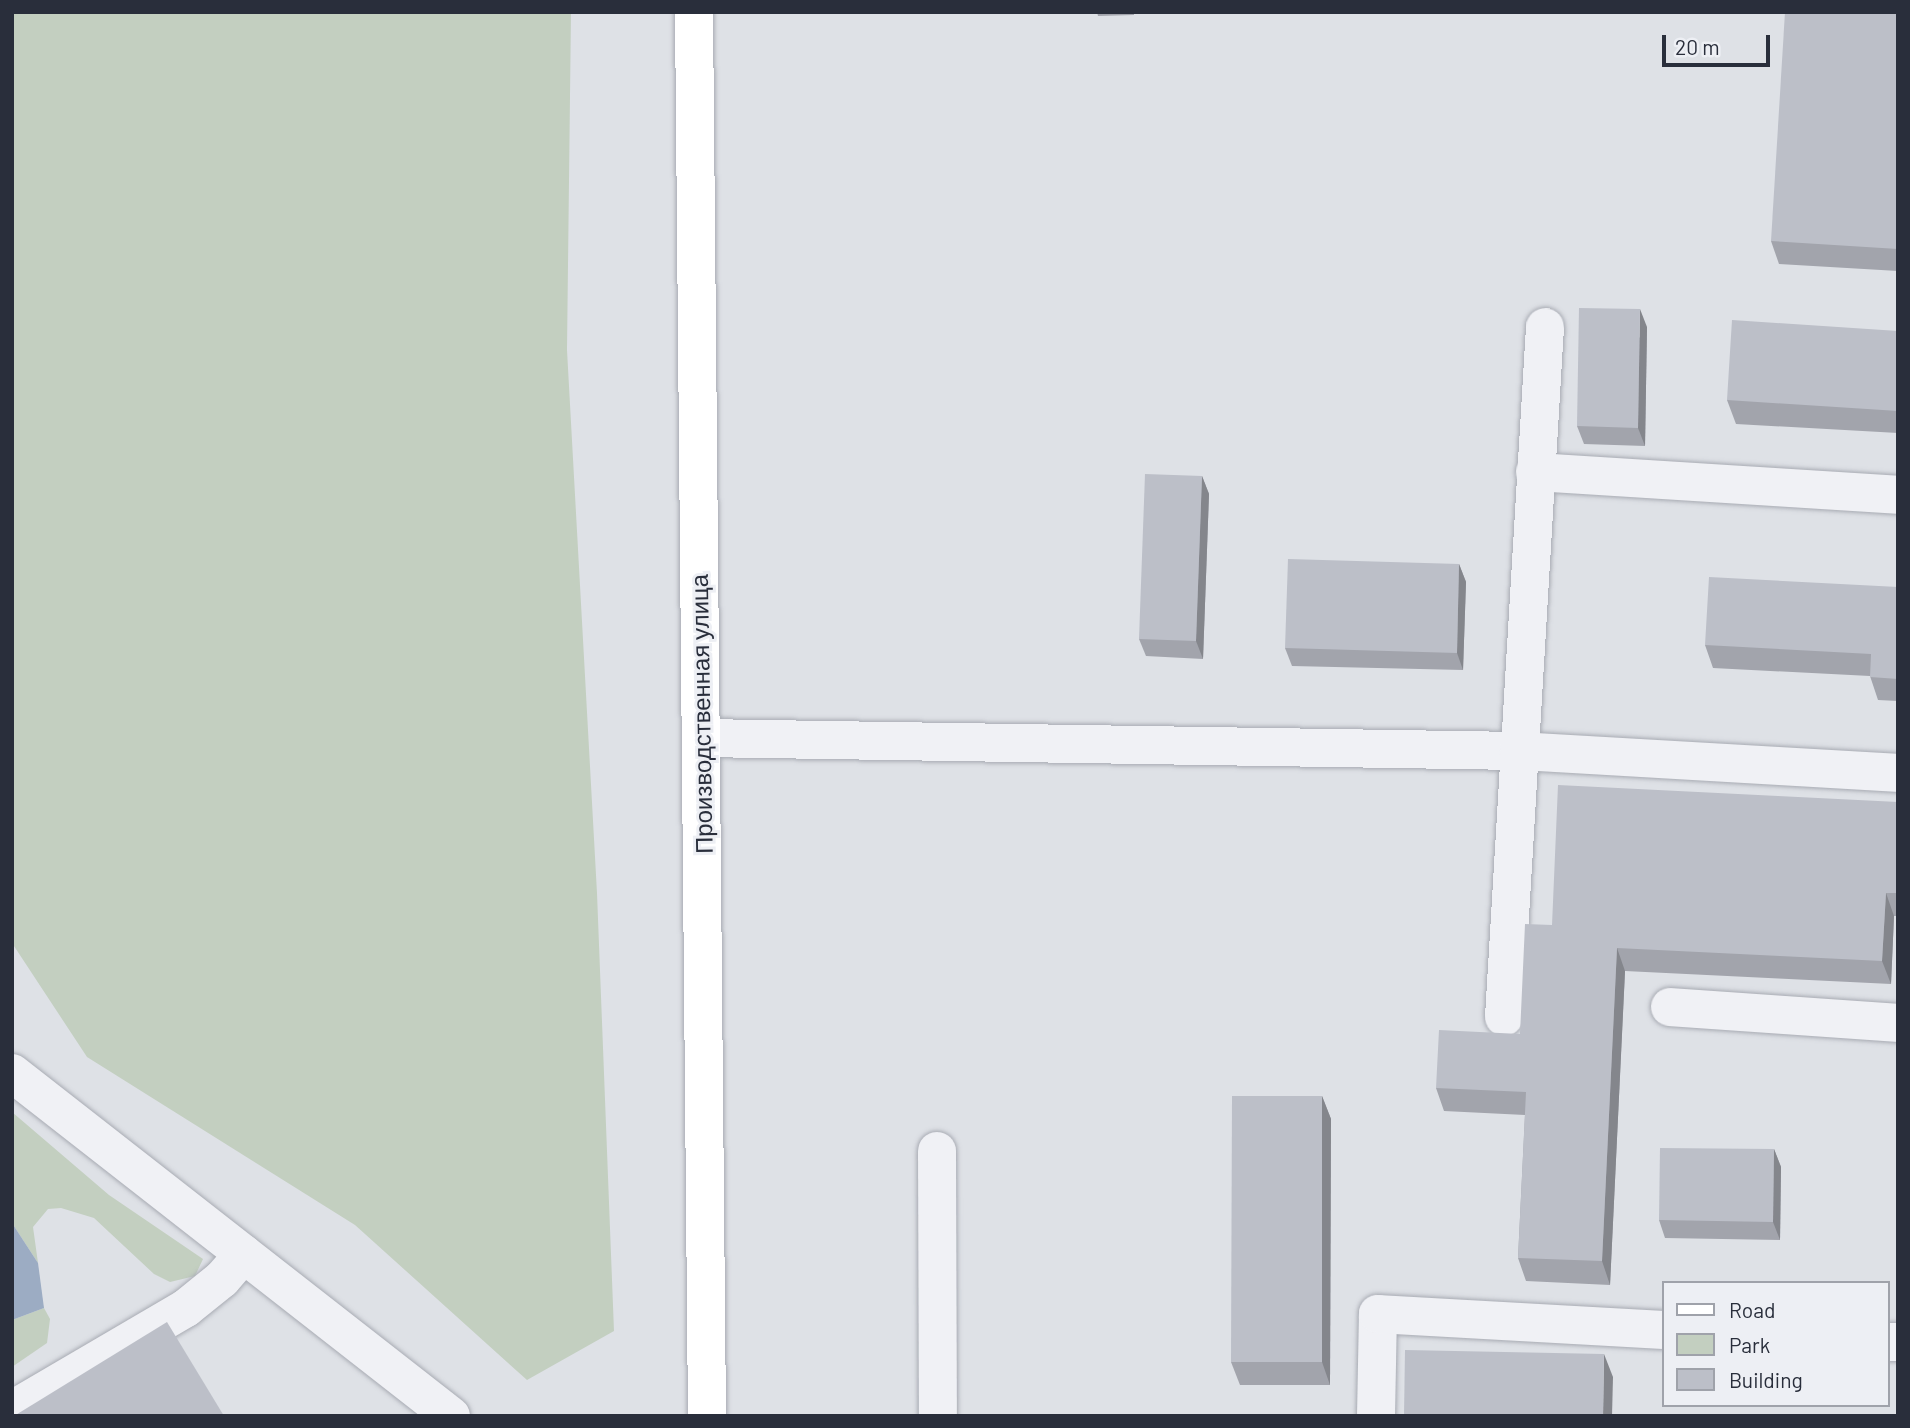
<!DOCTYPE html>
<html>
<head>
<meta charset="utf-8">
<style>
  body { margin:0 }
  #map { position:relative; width:1910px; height:1428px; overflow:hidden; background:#dee1e6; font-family:Barlow,sans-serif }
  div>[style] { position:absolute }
  .green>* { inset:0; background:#c3cfc0 }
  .water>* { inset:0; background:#9cacc3 }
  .roads { filter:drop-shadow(0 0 2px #a8abb3) drop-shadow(0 0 2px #a8abb3) }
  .minor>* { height:38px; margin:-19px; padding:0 19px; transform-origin:19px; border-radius:19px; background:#f0f1f5 }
  .major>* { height:38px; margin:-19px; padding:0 19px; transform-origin:19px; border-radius:19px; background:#fff }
  .wall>* { inset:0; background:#a2a4ac }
  .shaded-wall>* { inset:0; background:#84868c }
  .building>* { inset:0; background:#bcbfc8 }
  span { translate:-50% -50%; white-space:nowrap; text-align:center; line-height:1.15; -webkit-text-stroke:6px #edeff4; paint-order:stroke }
  .street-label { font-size:24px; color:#292e3b }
  .frame { position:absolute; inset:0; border:14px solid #292e3b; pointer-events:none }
  .legend { position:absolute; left:1662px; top:1281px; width:228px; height:126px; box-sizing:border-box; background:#edeff4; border:2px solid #9fa2aa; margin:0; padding:9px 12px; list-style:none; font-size:21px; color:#292e3b }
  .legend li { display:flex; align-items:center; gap:14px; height:35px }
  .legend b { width:35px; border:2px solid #9fa2aa }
  .scale { position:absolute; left:1662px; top:35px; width:108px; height:32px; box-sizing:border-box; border:4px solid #292e3b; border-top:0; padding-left:9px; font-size:21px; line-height:24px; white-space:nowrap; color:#292e3b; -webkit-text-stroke:5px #edeff4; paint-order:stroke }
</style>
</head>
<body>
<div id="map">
  <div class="green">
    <div style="clip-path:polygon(12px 12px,571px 12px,567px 350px,597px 893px,614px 1331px,527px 1380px,355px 1225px,87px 1057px,12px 943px)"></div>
    <div style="clip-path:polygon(12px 1112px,109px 1195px,203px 1259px,195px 1276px,170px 1282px,154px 1274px,94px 1218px,61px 1208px,48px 1209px,33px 1227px,38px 1263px,12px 1223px)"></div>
    <div style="clip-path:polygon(44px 1308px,50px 1319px,47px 1343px,12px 1367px,12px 1320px)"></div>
  </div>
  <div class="water">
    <div style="clip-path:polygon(12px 1223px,38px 1263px,44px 1308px,12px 1320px)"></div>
  </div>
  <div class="roads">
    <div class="minor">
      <div style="left:1535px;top:472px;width:364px;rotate:3.6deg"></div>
      <div style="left:701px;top:738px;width:818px;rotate:0.91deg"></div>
      <div style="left:1519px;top:751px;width:380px;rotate:3.3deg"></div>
      <div style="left:1670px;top:1007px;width:229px;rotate:4deg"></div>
      <div style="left:1504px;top:1017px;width:691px;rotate:-86.6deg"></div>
      <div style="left:12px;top:1073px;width:557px;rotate:38deg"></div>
      <div style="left:937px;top:1151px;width:265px;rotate:89.8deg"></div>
      <div style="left:1887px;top:1342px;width:11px"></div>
      <div style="left:12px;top:1410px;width:202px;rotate:-30.4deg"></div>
      <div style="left:186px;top:1308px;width:46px;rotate:-38.9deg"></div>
      <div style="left:222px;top:1279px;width:33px;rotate:-49deg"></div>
      <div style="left:1376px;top:1416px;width:102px;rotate:-88.9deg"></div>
      <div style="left:1378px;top:1314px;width:285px;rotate:3.2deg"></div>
    </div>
    <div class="major">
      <div style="left:694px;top:12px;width:1404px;rotate:89.47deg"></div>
    </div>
  </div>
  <div class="wall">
    <div style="clip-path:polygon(1097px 12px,1134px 12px,1134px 15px,1098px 16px)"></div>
    <div style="clip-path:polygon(1898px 12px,1898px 271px,1779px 264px,1771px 241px)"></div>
    <div style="clip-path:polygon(1647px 327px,1645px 446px,1584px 444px,1577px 426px)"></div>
    <div style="clip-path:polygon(1898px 331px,1898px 433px,1736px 424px,1727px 400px)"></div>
    <div style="clip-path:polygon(1202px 476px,1209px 494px,1203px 659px,1146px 656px,1139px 639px)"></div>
    <div style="clip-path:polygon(1459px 564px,1466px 582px,1463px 670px,1292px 666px,1285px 648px)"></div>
    <div style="clip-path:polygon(1898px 587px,1898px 701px,1878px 700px,1870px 676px,1713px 668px,1705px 645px)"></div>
    <div style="clip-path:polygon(1898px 802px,1898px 916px,1894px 916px,1891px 984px,1625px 971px,1610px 1285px,1526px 1281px,1518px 1258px,1525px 1115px,1444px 1111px,1436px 1088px,1520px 1034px,1552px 925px)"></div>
    <div style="clip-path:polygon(1322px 1096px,1331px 1119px,1330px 1385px,1240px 1385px,1231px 1362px)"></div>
    <div style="clip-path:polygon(1774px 1149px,1781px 1167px,1780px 1240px,1665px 1238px,1659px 1220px)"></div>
  </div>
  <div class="shaded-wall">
    <div style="clip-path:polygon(1640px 309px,1647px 327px,1645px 446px,1638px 428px)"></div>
    <div style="clip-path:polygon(1202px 476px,1209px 494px,1203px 659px,1196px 641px)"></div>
    <div style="clip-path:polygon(1459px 564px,1466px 582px,1463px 670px,1457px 653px)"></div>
    <div style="clip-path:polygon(1886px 893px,1894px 916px,1891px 984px,1882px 961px)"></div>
    <div style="clip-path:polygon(1617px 948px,1625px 971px,1610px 1285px,1602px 1261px)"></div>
    <div style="clip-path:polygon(1322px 1096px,1331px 1119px,1330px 1385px,1322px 1362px)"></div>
    <div style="clip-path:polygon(1774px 1149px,1781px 1167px,1780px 1240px,1773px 1222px)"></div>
    <div style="clip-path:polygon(1604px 1354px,1613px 1377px,1612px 1416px,1603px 1416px)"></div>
  </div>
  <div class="building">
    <div style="clip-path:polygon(1785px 12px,1898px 12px,1898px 249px,1771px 241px)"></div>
    <div style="clip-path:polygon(1579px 308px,1640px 309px,1638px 428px,1577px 426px)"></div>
    <div style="clip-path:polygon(1732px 320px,1898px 331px,1898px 411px,1727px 400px)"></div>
    <div style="clip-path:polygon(1145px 474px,1202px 476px,1196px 641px,1139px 639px)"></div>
    <div style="clip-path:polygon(1288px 559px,1459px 564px,1457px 653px,1285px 648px)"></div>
    <div style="clip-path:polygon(1709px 577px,1898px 587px,1898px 679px,1870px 677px,1871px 654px,1705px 645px)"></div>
    <div style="clip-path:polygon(1558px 785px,1898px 802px,1898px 893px,1886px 893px,1882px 961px,1617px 948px,1602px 1261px,1518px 1258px,1526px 1092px,1436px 1088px,1439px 1030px,1520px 1034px,1525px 924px,1552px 925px)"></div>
    <div style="clip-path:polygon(1232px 1096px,1322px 1096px,1322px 1362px,1231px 1362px)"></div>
    <div style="clip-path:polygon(1660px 1148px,1774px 1149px,1773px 1222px,1659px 1220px)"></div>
    <div style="clip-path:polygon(167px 1322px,224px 1416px,14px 1416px)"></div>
    <div style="clip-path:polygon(1405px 1350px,1604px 1354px,1603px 1416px,1404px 1416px)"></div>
  </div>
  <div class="street-label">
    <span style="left:701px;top:714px;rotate:-91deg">Производственная улица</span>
  </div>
  <div class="frame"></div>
  <ul class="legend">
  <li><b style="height:9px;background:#fff"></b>Road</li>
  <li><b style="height:19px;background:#c3cfc0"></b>Park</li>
  <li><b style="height:19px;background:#bcbfc8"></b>Building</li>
  </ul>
  <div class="scale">20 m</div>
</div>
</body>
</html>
